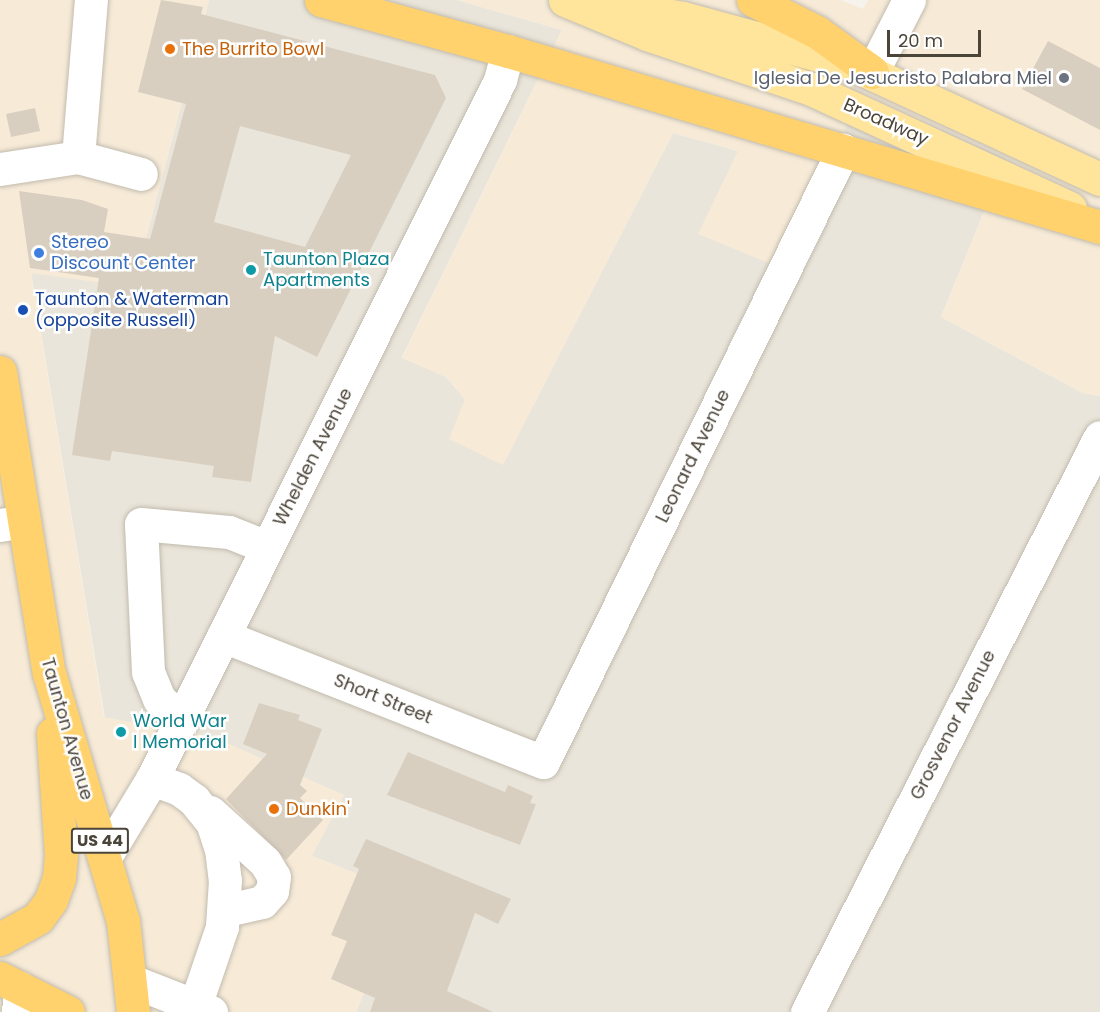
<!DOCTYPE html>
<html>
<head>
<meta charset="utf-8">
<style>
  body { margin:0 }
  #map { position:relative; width:1100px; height:1012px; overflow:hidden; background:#f6f3ec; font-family:Poppins,sans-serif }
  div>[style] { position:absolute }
  .residential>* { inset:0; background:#eae5da }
  .commercial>* { inset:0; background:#f7ebd8 }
  .building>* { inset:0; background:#d8cfc1 }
  .roads { filter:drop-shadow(0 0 2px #c2bbae) drop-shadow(0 0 2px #c2bbae) }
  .minor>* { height:33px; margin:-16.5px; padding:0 16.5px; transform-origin:16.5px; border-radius:16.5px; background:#fff }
  .major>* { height:33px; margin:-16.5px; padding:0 16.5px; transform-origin:16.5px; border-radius:16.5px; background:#ffe59c }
  .highway>* { height:33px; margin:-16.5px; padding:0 16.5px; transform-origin:16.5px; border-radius:16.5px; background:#ffd26e }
  .dots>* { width:16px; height:16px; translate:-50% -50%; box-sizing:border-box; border:3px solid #fff; border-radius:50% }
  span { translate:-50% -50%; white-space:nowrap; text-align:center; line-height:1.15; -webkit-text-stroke:5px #fff; paint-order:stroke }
  .shield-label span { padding:2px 4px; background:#fff; border:2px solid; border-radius:4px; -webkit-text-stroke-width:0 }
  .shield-label { font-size:16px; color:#4b4439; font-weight:700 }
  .food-label { font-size:18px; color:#c56008 }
  .left { translate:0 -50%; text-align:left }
  .worship-label { font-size:18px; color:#5b616d }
  .right { translate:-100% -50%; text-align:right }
  .street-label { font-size:18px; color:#4b4439 }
  .shop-label { font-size:18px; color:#366cbe }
  .culture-label { font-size:18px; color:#0d838f }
  .transit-label { font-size:18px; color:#164399 }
  .scale { position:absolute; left:887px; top:30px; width:94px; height:27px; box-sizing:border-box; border:3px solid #4b4439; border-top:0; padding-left:8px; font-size:18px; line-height:21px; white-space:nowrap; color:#4b4439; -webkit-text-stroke:4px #fff; paint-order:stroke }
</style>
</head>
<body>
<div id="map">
  <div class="residential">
    <div style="clip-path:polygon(209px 0,457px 0,562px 30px,402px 357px,446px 377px,465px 399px,503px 464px,673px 133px,738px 151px,781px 267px,861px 95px,1006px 158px,941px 317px,1083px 393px,1100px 396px,1100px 1012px,356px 1012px,405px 893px,312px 856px,215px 738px,105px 718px,31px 272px,133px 287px)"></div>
  </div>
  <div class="commercial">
    <div style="clip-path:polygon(0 0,209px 0,133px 287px,31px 273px,104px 717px,215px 738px,344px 795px,312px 856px,405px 893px,356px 1012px,0 1012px)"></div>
    <div style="clip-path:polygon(457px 0,841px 0,863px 9px,868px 0,1100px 0,1100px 396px,1083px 393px,941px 317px,1006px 158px,861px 95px,781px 268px,698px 234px,738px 151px,673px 133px,503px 465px,449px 439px,465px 399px,446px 377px,402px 358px,562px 30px)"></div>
  </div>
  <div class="building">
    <div style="clip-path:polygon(evenodd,161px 0,203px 7px,201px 14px,435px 75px,446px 98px,317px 357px,275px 336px,251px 482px,212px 477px,214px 466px,112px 451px,110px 461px,72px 455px,99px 278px,30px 268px,19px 191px,82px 200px,108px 209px,104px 232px,150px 239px,186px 104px,138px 92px,161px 0,240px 126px,351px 155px,305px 247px,214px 222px,240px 126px)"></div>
    <div style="clip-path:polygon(1048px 41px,1100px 68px,1100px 130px,1022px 89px)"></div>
    <div style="clip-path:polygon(35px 108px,40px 131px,11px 137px,6px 114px)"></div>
    <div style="clip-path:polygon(259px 703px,300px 715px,298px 720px,322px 729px,300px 785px,307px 791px,300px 798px,323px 820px,286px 860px,226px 799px,267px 754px,243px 744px)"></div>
    <div style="clip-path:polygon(408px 752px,505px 792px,508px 785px,533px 796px,530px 803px,536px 804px,520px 845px,387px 795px)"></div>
    <div style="clip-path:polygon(366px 839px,511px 899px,498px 924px,475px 913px,447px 991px,493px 1012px,370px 1012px,375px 998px,331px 979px,347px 941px,331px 935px,359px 869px,353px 866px)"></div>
  </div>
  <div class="roads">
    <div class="minor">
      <div style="left:872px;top:72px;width:81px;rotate:-62.8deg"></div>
      <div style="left:78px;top:157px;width:65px;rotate:15.1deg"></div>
      <div style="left:0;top:169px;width:79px;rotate:-8.7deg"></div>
      <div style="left:78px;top:157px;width:158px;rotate:-85.3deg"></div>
      <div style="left:0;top:525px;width:24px;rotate:-9deg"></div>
      <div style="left:223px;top:636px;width:344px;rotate:21.5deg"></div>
      <div style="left:543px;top:762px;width:682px;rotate:-63.89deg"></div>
      <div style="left:181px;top:720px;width:30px;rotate:-136deg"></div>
      <div style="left:159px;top:699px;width:29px;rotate:-112deg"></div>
      <div style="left:148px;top:672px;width:148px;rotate:-92.7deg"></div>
      <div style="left:141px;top:524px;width:88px;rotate:5.2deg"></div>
      <div style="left:229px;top:532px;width:41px;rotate:21.5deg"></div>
      <div style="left:152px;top:779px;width:29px;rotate:20deg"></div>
      <div style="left:179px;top:789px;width:19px;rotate:36deg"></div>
      <div style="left:194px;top:800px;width:28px;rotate:51deg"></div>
      <div style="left:212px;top:822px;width:28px;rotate:72deg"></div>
      <div style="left:221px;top:849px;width:31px;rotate:83deg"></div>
      <div style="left:225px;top:880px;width:47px;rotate:93.7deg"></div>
      <div style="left:222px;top:927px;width:83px;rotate:108.9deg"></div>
      <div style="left:210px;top:812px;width:74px;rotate:42.3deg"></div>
      <div style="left:265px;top:862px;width:17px;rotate:59deg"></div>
      <div style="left:274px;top:877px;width:14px;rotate:98deg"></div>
      <div style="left:272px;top:891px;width:15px;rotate:132deg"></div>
      <div style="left:262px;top:902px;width:39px;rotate:167deg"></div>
      <div style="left:105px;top:857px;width:91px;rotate:-58.9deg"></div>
      <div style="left:152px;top:779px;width:781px;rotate:-63.53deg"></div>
      <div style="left:500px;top:80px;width:30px;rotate:-75deg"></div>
      <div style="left:132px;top:981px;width:85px;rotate:21.4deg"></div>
      <div style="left:18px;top:1012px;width:24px;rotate:-85deg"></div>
      <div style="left:807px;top:1012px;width:645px;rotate:-63deg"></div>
    </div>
    <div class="major">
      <div style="left:565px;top:0;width:89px;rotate:22.5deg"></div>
      <div style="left:647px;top:34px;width:173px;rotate:18.5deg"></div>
      <div style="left:811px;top:89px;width:285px;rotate:24.7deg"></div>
      <div style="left:604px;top:4px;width:80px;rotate:10deg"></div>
      <div style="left:683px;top:18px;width:174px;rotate:15.3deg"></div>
      <div style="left:851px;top:64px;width:274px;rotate:24.8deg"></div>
    </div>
    <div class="highway">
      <div style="left:321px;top:0;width:194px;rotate:15.3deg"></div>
      <div style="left:508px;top:51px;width:618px;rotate:16.56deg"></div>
      <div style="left:753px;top:0;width:72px;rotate:26.6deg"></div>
      <div style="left:817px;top:32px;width:68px;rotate:36deg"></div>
      <div style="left:0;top:372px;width:305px;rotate:80.8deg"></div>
      <div style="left:49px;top:673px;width:259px;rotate:73.4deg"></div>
      <div style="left:123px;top:921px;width:92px;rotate:83.7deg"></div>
      <div style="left:0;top:939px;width:43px;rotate:-28.9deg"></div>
      <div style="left:38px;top:918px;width:22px;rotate:-54deg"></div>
      <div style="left:51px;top:900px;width:23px;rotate:-70deg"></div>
      <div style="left:59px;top:878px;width:23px;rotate:-85deg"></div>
      <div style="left:61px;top:855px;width:122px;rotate:-93.8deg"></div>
      <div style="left:0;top:978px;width:76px;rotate:26.6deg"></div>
    </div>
  </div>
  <div class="dots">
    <div style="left:170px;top:49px;background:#e8710a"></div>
    <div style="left:1064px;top:78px;background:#6b7280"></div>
    <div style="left:39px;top:253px;background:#3f7fe0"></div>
    <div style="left:251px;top:270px;background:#0f9aa8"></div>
    <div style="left:23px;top:310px;background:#1a4fb4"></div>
    <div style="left:121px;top:732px;background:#0f9aa8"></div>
    <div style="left:274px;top:809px;background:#e8710a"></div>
  </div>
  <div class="shield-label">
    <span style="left:100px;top:841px">US 44</span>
  </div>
  <div class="food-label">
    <span class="left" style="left:182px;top:49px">The Burrito Bowl</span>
    <span class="left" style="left:286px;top:809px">Dunkin'</span>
  </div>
  <div class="worship-label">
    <span class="right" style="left:1052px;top:78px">Iglesia De Jesucristo Palabra Miel</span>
  </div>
  <div class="street-label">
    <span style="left:886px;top:122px;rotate:24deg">Broadway</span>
    <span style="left:693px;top:456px;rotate:-64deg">Leonard Avenue</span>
    <span style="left:313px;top:457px;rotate:-63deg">Whelden Avenue</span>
    <span style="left:383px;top:699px;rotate:22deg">Short Street</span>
    <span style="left:953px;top:725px;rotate:-63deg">Grosvenor Avenue</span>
    <span style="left:67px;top:729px;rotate:74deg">Taunton Avenue</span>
  </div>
  <div class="shop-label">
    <span class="left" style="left:51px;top:253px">Stereo<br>Discount Center</span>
  </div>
  <div class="culture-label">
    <span class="left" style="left:263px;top:270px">Taunton Plaza<br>Apartments</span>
    <span class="left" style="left:133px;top:732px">World War<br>I Memorial</span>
  </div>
  <div class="transit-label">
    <span class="left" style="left:35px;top:310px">Taunton &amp; Waterman<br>(opposite Russell)</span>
  </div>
  <div class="scale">20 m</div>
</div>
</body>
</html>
